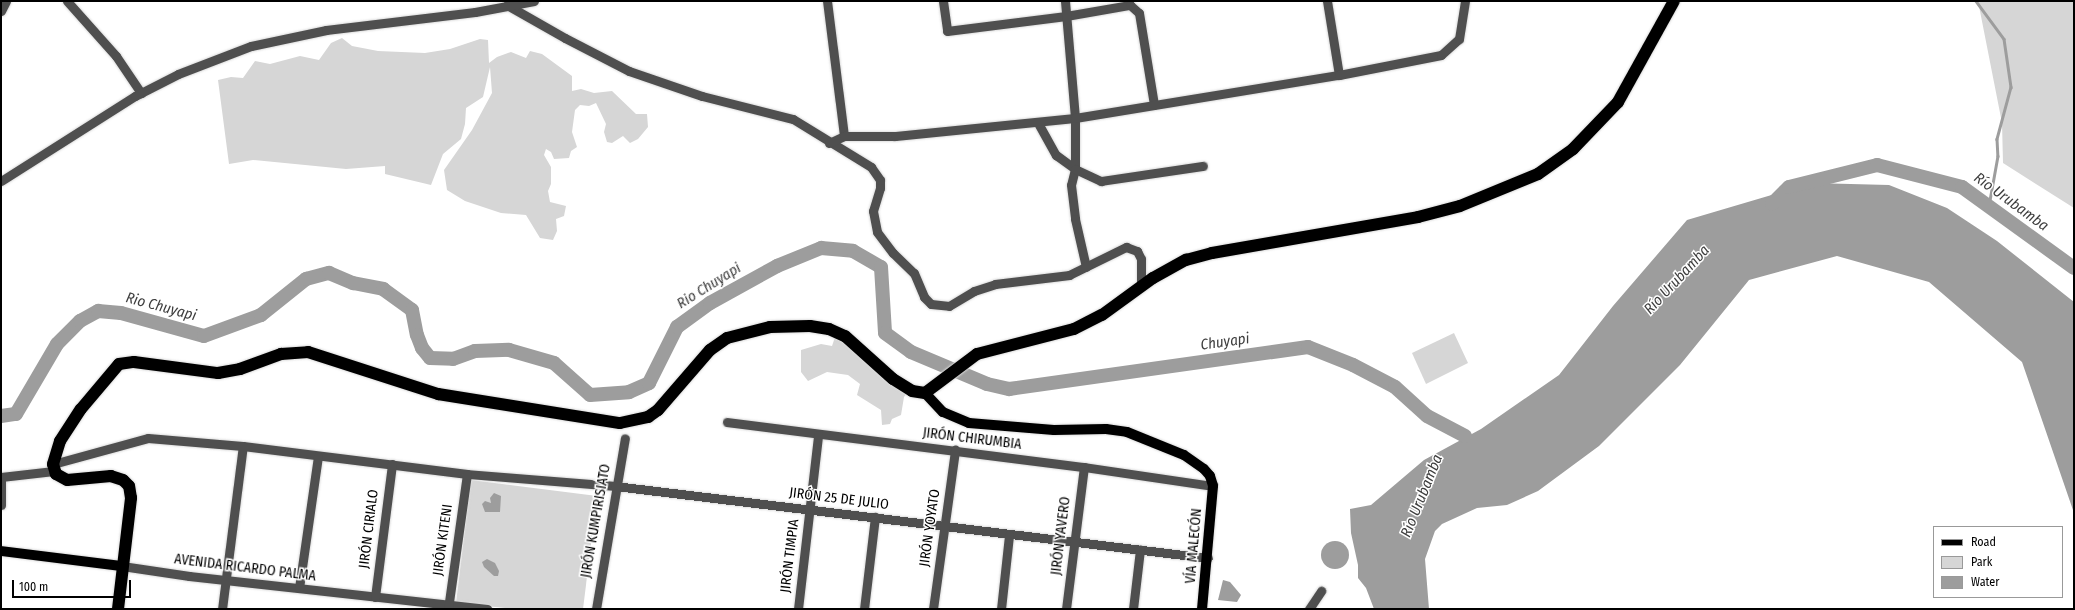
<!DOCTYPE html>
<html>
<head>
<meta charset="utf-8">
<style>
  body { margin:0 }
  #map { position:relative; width:2075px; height:610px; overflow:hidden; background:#fff; font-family:"Fira Sans Condensed",sans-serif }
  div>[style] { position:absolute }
  .green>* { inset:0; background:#d6d6d6 }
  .water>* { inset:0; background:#9d9d9d }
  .round { border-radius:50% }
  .stream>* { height:2.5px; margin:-1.25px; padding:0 1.25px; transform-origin:1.25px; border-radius:1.25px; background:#9d9d9d }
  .river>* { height:14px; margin:-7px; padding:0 7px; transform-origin:7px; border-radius:7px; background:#9d9d9d }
  .roads { filter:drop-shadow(0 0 1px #dbdbdb) drop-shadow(0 0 1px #dbdbdb) }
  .minor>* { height:9px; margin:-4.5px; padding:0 4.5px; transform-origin:4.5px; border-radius:4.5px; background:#4f4f4f }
  .major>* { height:10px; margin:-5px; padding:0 5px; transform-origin:5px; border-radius:5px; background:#000 }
  .highway>* { height:12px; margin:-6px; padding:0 6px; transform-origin:6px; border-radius:6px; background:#000 }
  span { translate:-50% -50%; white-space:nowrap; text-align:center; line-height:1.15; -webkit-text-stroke:3px #fff; paint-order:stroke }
  .street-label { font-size:14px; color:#000 }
  .water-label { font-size:15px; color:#3e3e3e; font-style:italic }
  .frame { position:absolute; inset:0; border:2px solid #000; pointer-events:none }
  .legend { position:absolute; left:1933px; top:526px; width:130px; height:72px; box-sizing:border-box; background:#fff; border:1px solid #999; margin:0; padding:5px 7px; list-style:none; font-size:12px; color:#000 }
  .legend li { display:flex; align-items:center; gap:8px; height:20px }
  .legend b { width:20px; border:1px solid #999 }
  .scale { position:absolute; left:12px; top:580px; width:119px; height:18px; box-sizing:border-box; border:2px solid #000; border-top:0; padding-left:5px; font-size:12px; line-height:14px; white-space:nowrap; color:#000; -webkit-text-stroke:3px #fff; paint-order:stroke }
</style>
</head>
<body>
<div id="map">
  <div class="green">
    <div style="clip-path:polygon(1978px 1px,2074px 1px,2074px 208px,2003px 163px,2002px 123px)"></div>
    <div style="clip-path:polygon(342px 38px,352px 46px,378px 51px,425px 53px,450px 49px,480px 39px,488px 40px,489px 63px,497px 57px,511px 52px,526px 58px,530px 51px,542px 54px,572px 76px,572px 91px,581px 89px,594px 93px,612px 91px,636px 114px,647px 114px,648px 127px,638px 139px,630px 143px,623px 136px,612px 143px,607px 142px,604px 132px,606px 124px,596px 103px,589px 106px,580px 105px,575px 110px,572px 132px,577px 147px,571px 151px,569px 158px,554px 159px,551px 152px,546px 149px,544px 155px,551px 167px,551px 184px,548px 191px,550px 202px,566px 206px,564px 216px,556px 219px,557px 231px,553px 240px,540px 238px,526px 215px,501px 213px,465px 201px,447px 190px,444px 170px,472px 130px,492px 93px,490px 67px,483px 97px,466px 108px,465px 124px,461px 139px,443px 154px,431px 185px,385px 174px,385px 166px,346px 169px,253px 160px,229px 164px,218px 80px,231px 77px,243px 78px,255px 61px,270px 64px,300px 56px,319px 60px,331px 43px)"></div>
    <div style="clip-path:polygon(1454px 333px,1468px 363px,1426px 384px,1412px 353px)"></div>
    <div style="clip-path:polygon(836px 334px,909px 390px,904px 397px,901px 415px,892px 419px,890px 424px,882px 425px,881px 410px,857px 395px,860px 384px,848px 375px,827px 372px,808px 381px,801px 372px,801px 350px,821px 344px,832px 346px)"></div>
    <div style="clip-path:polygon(471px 480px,597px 496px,583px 609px,515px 609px,456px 603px)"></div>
  </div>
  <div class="water">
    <div style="clip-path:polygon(1812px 183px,1889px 185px,1947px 208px,1997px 241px,2074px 302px,2074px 513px,2022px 362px,1929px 282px,1837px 256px,1749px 280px,1680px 365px,1599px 446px,1538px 491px,1507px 505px,1477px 508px,1442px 524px,1435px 531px,1425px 559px,1429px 609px,1374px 609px,1366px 588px,1358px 578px,1358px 565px,1351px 533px,1350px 509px,1371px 505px,1424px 460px,1481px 429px,1559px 375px,1613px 306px,1687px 220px)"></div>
    <div style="clip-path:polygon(494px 493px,501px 496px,500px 512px,485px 512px,482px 504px,485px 501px,491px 503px,490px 498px)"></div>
    <div class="round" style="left:1321px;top:541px;width:28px;height:28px"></div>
    <div style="clip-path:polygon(487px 559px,495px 563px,499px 571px,498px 576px,494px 576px,484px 567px,482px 562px)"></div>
    <div style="clip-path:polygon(1223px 580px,1230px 582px,1241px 595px,1237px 602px,1218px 600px)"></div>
  </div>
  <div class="stream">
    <div style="left:1976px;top:1px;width:47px;rotate:53.6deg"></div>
    <div style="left:2004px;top:39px;width:49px;rotate:81.7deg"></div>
    <div style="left:2011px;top:87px;width:54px;rotate:105.1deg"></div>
    <div style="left:1997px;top:139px;width:17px;rotate:87deg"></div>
    <div style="left:1998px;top:156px;width:51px;rotate:100.2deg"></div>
  </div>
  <div class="river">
    <div style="left:1772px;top:204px;width:24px;rotate:-45deg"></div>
    <div style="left:1789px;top:187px;width:91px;rotate:-14deg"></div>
    <div style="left:1877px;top:165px;width:88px;rotate:14.5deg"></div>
    <div style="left:1962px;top:187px;width:138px;rotate:35.9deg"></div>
    <div style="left:1px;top:416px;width:15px;rotate:-8deg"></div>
    <div style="left:16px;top:414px;width:81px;rotate:-59.6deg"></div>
    <div style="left:57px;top:344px;width:33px;rotate:-45deg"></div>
    <div style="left:80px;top:321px;width:21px;rotate:-29deg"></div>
    <div style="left:98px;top:311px;width:23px;rotate:5deg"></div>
    <div style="left:121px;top:313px;width:86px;rotate:15.5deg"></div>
    <div style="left:204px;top:336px;width:61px;rotate:-20.2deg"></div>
    <div style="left:261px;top:315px;width:58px;rotate:-38.7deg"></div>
    <div style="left:306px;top:279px;width:24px;rotate:-15deg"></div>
    <div style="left:329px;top:273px;width:26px;rotate:23deg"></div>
    <div style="left:353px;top:283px;width:31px;rotate:11deg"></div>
    <div style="left:383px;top:289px;width:36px;rotate:36deg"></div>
    <div style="left:412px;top:310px;width:25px;rotate:79deg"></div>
    <div style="left:417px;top:335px;width:14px;rotate:69deg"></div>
    <div style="left:422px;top:348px;width:13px;rotate:51deg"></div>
    <div style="left:430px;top:358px;width:23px;rotate:2deg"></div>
    <div style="left:453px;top:359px;width:23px;rotate:-20deg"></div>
    <div style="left:475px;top:351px;width:34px;rotate:-2deg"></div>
    <div style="left:509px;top:350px;width:47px;rotate:16.1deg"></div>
    <div style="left:554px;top:363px;width:48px;rotate:41.6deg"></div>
    <div style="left:590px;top:395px;width:39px;rotate:-4deg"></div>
    <div style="left:629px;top:392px;width:22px;rotate:-24deg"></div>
    <div style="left:649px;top:383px;width:63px;rotate:-63.4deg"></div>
    <div style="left:677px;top:327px;width:41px;rotate:-36deg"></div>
    <div style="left:710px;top:303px;width:77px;rotate:-28.9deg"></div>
    <div style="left:777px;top:266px;width:48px;rotate:-22.2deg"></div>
    <div style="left:821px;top:248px;width:32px;rotate:5deg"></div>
    <div style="left:853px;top:251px;width:32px;rotate:30deg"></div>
    <div style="left:881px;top:267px;width:66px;rotate:86.5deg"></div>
    <div style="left:885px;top:333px;width:32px;rotate:36deg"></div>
    <div style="left:911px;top:352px;width:82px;rotate:22.8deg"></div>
    <div style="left:987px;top:384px;width:23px;rotate:13deg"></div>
    <div style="left:1009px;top:389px;width:302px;rotate:-8deg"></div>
    <div style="left:1308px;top:347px;width:48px;rotate:21.8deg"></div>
    <div style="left:1353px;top:365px;width:47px;rotate:27.6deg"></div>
    <div style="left:1395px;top:387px;width:43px;rotate:42.2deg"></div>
    <div style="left:1427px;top:416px;width:43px;rotate:27.8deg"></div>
  </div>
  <div class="roads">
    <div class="minor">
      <div style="left:67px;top:1px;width:74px;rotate:48.3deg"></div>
      <div style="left:116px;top:56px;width:45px;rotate:56deg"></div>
      <div style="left:827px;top:1px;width:136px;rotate:82.8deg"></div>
      <div style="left:943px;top:1px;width:30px;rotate:82deg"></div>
      <div style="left:947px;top:31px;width:120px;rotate:-7.2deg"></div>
      <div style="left:1066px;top:16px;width:65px;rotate:-9.8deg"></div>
      <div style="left:1130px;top:5px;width:12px;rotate:42deg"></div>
      <div style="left:1139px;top:13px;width:93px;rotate:80.7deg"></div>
      <div style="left:1065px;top:1px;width:117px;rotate:85.1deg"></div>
      <div style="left:1075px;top:118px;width:51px;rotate:90deg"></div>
      <div style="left:1075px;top:169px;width:16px;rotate:104deg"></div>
      <div style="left:1071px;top:185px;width:34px;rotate:83deg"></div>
      <div style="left:1075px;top:219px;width:49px;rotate:77.1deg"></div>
      <div style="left:1327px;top:1px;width:75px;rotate:80.8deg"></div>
      <div style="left:507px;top:5px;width:67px;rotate:29.6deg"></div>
      <div style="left:565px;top:38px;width:72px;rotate:27.3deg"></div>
      <div style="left:629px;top:71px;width:77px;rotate:18.9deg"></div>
      <div style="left:702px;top:96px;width:94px;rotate:14.2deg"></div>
      <div style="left:793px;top:119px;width:92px;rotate:31.6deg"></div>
      <div style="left:871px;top:167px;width:16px;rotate:55deg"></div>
      <div style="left:880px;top:180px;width:8px;rotate:90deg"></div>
      <div style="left:880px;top:188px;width:24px;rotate:107deg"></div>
      <div style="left:873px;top:211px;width:21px;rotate:79deg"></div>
      <div style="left:877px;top:232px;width:26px;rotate:53deg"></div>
      <div style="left:893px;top:253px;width:29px;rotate:44deg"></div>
      <div style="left:914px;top:273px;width:26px;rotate:67deg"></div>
      <div style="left:924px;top:297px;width:10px;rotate:45deg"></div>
      <div style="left:931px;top:304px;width:18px;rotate:6deg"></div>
      <div style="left:949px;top:306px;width:29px;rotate:-31deg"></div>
      <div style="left:974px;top:291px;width:22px;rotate:-18deg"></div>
      <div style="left:995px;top:284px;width:75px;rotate:-6.9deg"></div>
      <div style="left:1069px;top:275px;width:64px;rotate:-26.2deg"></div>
      <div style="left:1126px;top:247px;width:12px;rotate:20deg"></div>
      <div style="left:1137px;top:251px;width:9px;rotate:63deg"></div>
      <div style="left:1141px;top:259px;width:27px;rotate:90deg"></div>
      <div style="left:1px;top:11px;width:11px;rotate:-63deg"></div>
      <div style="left:1038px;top:123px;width:37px;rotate:61deg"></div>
      <div style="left:1056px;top:155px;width:24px;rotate:36deg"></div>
      <div style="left:1075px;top:169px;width:29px;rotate:25deg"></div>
      <div style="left:1101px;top:181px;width:103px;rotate:-8.4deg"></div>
      <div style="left:829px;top:143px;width:17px;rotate:-25deg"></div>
      <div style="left:844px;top:136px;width:51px"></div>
      <div style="left:895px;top:136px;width:181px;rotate:-5.7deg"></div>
      <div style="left:1075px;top:118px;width:267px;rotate:-9.3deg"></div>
      <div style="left:1339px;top:75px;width:104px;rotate:-11.1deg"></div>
      <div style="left:1441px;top:55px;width:24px;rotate:-42deg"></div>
      <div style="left:1459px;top:39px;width:38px;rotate:-81deg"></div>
      <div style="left:1px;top:181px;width:159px;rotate:-32.4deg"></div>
      <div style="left:135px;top:96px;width:48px;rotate:-27.1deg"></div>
      <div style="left:178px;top:74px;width:78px;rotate:-21deg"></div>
      <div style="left:251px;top:46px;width:77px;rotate:-12deg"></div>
      <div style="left:326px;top:30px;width:150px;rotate:-6.9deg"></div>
      <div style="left:475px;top:12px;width:60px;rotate:-10.6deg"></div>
      <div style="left:727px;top:422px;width:360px;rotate:7.2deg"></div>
      <div style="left:1084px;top:467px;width:130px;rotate:8.4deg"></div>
      <div style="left:53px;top:464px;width:98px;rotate:-15.3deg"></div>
      <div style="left:148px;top:438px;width:95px;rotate:4.8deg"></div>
      <div style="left:243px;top:446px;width:226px;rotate:7.1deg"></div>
      <div style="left:467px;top:474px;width:148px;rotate:4.6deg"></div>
      <div style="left:615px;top:486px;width:597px;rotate:6.92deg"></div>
      <div style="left:1px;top:477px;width:53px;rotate:-6.5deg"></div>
      <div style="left:1px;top:481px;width:24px;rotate:90deg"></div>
      <div style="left:122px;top:566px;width:68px;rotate:8.5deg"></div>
      <div style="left:189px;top:576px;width:300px;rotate:6.3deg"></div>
      <div style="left:299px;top:588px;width:133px;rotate:-81.8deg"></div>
      <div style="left:375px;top:597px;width:134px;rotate:-82.7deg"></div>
      <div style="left:222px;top:609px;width:164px;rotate:-82.7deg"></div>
      <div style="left:448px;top:609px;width:136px;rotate:-82deg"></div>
      <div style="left:596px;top:609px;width:173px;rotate:-80.4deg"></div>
      <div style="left:798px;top:609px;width:175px;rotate:-83.4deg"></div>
      <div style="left:864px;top:609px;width:93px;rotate:-83.2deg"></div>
      <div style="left:933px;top:609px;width:161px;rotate:-82.1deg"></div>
      <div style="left:1001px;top:609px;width:74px;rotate:-83.8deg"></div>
      <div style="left:1066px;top:609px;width:143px;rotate:-82.8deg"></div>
      <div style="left:1133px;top:609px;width:60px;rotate:-83.3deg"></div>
      <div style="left:1309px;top:609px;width:22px;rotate:-56deg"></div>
    </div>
    <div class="major">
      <div style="left:925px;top:393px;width:26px;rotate:47deg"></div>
      <div style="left:943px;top:412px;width:28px;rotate:23deg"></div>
      <div style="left:969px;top:423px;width:85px;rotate:4.7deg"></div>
      <div style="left:1054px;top:430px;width:52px;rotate:-1.1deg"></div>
      <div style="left:1106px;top:429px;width:21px;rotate:8deg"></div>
      <div style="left:1127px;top:432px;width:61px;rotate:22deg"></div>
      <div style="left:1184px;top:455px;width:24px;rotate:35deg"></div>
      <div style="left:1204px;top:469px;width:9px;rotate:49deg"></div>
      <div style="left:1210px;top:476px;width:10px;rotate:73deg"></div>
      <div style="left:1213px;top:486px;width:123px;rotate:95.1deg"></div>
      <div style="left:1px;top:551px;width:122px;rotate:7.1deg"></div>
    </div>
    <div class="highway">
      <div style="left:118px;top:609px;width:112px;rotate:-83.3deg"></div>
      <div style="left:131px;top:498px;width:12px;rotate:-99deg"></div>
      <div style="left:129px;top:486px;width:8px;rotate:-135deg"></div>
      <div style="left:123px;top:480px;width:13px;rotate:-162deg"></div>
      <div style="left:111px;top:476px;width:44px;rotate:174.8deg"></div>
      <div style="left:67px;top:480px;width:13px;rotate:-151deg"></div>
      <div style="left:56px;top:474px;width:10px;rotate:-107deg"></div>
      <div style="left:53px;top:464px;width:24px;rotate:-73deg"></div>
      <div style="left:60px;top:441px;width:38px;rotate:-57deg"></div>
      <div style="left:81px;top:409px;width:59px;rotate:-49.8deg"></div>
      <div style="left:119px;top:364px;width:15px;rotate:-8deg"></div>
      <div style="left:134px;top:362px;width:85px;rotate:7.5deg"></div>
      <div style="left:218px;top:373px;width:22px;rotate:-10deg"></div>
      <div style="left:240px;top:369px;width:44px;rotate:-20.1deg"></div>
      <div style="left:281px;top:354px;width:27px;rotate:-4deg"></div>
      <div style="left:308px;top:352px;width:137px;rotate:17.9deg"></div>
      <div style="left:438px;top:394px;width:184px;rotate:9.1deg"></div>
      <div style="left:620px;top:423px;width:29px;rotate:-12deg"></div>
      <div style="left:648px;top:417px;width:12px;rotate:-35deg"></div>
      <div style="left:658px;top:410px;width:79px;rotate:-49.1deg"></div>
      <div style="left:710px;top:350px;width:21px;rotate:-35deg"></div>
      <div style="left:727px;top:338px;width:44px;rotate:-14.3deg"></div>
      <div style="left:770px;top:327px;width:40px;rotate:-1.4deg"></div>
      <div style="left:810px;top:326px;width:19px;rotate:9deg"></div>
      <div style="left:829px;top:329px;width:17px;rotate:24deg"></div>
      <div style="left:845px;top:336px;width:64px;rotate:41.9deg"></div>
      <div style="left:893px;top:379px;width:22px;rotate:32deg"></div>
      <div style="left:912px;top:391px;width:13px;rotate:9deg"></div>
      <div style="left:925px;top:393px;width:65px;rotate:-36.9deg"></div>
      <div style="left:977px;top:354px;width:100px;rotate:-14.5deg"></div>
      <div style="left:1074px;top:329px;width:31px;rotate:-27deg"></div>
      <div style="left:1102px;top:315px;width:63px;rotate:-36deg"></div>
      <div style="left:1153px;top:278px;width:38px;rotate:-29deg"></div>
      <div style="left:1186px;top:260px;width:27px;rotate:-15deg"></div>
      <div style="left:1212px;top:253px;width:209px;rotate:-9.9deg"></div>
      <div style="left:1418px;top:217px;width:43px;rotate:-14.7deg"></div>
      <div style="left:1460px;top:206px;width:84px;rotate:-22.3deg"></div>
      <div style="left:1538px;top:174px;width:43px;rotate:-35.5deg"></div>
      <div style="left:1573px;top:149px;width:65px;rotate:-46.2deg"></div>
      <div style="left:1618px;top:102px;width:115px;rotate:-61deg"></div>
    </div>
  </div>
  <div class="street-label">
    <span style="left:972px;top:439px;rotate:7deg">JIRÓN CHIRUMBIA</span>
    <span style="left:839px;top:499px;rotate:7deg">JIRÓN 25 DE JULIO</span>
    <span style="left:596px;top:521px;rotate:-80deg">JIRÓN KUMPIRISIATO</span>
    <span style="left:930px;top:528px;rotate:-82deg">JIRÓN YOYATO</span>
    <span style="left:369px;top:529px;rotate:-83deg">JIRÓN CIRIALO</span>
    <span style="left:1061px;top:536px;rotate:-83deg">JIRÓN YAVERO</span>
    <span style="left:443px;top:540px;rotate:-82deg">JIRÓN KITENI</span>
    <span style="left:1194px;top:546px;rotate:-85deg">VÍA MALECÓN</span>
    <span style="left:790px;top:556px;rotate:-83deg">JIRÓN TIMPIA</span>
    <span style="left:245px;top:568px;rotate:7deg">AVENIDA RICARDO PALMA</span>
  </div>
  <div class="water-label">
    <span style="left:2011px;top:202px;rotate:36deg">Río Urubamba</span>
    <span style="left:1677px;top:280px;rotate:-47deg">Río Urubamba</span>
    <span style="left:709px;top:286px;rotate:-32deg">Rio Chuyapi</span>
    <span style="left:161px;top:307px;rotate:15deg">Rio Chuyapi</span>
    <span style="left:1225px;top:342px;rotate:-8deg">Chuyapi</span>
    <span style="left:1422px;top:496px;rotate:-68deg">Río Urubamba</span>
  </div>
  <div class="frame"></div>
  <ul class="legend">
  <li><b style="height:5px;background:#000"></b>Road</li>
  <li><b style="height:11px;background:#d6d6d6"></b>Park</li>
  <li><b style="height:11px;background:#9d9d9d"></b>Water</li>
  </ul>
  <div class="scale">100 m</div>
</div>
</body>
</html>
